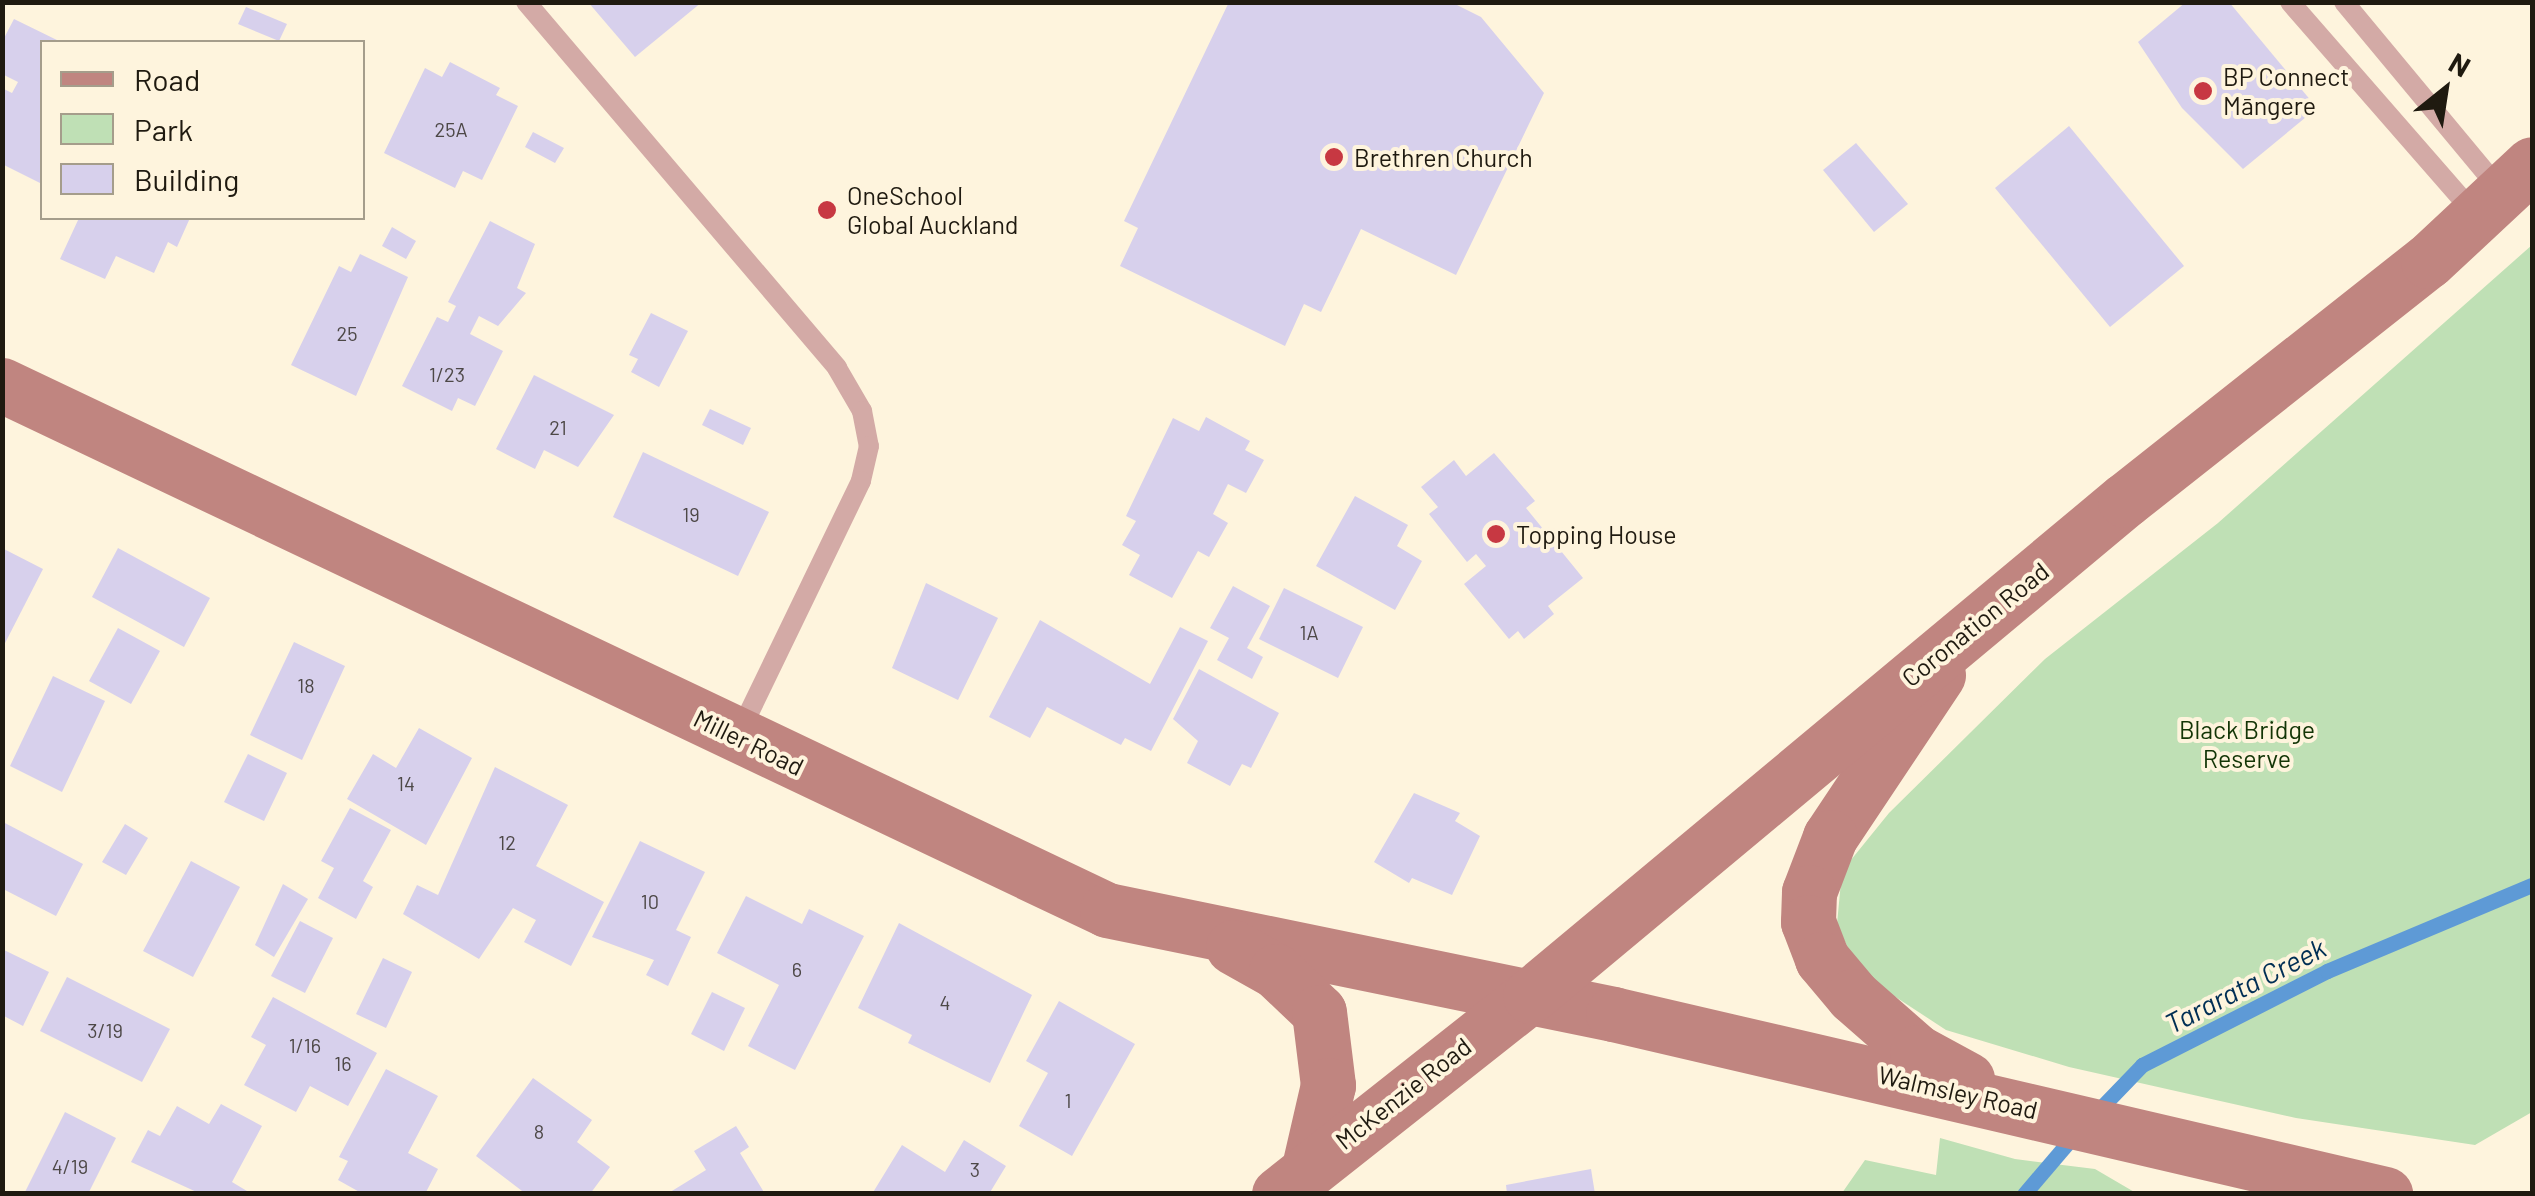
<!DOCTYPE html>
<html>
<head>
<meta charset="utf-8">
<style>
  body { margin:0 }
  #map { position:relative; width:2535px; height:1196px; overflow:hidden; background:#fef4dd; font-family:Barlow,sans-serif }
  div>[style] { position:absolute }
  .green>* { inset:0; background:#bfe0b5 }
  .stream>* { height:15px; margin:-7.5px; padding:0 7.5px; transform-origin:7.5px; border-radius:7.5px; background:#5e9ad6 }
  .building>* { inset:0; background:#d7d0ec }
  .lane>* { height:20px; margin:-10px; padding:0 10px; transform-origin:10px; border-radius:10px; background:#d3aaa6 }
  .secondary>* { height:55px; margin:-27.5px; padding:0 27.5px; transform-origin:27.5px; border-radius:27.5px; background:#c08580 }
  .dots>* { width:28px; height:28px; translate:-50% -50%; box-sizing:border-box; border:5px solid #fef4dd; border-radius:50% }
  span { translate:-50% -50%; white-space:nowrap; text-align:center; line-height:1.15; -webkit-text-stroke:8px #fef4dd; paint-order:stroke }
  .number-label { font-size:20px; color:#4d4847 }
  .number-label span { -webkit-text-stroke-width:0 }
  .poi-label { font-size:25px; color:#1f1a10 }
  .left { translate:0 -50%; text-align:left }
  .street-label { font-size:25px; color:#1f1a10 }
  .park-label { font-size:25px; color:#133506 }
  .water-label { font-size:28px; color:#002e54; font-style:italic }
  .frame { position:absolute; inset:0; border:5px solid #1f1a10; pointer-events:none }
  .legend { position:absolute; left:40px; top:40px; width:325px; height:180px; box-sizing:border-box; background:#fef4dd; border:2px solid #a59d8b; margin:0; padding:12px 18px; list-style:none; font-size:30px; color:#1f1a10 }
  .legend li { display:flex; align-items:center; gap:20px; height:50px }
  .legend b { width:50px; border:2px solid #a59d8b }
  .north { position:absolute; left:2395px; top:40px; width:100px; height:100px; -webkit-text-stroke:8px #fef4dd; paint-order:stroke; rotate:30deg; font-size:28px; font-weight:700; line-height:40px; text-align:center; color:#1f1a10 }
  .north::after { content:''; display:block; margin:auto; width:35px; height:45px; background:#1f1a10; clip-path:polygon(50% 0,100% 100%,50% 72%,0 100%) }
</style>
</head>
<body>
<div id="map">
  <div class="green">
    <div style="clip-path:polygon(2532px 245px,2532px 1112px,2475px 1145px,2296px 1118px,2069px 1067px,1946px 1030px,1859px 973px,1837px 924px,1842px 871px,1889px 813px,2045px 659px,2218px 523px)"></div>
    <div style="clip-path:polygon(1940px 1138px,2015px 1159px,2095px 1169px,2136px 1193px,1842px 1193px,1865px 1160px,1936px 1175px)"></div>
  </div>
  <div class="stream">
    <div style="left:2093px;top:1116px;width:71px;rotate:-46.1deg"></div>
    <div style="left:2142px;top:1065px;width:208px;rotate:-26.9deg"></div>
    <div style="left:2327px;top:971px;width:222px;rotate:-22.8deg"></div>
    <div style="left:2024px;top:1194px;width:82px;rotate:-49.5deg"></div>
  </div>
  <div class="building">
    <div style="clip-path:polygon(588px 2px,702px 2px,635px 57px)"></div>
    <div style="clip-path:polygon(1229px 2px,1451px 2px,1481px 17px,1544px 93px,1456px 275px,1361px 229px,1321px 312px,1304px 304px,1285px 346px,1120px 266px,1138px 228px,1124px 221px)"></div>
    <div style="clip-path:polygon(2186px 2px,2229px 2px,2317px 108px,2243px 169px,2182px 108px,2138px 42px)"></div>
    <div style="clip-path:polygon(246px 7px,287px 24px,279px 41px,238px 24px)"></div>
    <div style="clip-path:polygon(14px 19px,61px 42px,42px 42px,42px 184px,2px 164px,2px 88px,12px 93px,18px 82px,2px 74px,2px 42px)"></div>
    <div style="clip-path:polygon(450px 62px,500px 88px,496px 95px,518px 106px,482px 180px,463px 171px,455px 188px,384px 153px,425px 68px,442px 77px)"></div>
    <div style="clip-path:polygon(2069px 126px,2184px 266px,2110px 327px,1995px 188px)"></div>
    <div style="clip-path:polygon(533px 132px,564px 148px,555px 163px,525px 147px)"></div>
    <div style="clip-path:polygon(1856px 143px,1908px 204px,1874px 232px,1823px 170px)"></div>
    <div style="clip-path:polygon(79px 218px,190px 218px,177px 247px,168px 242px,154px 273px,116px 256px,105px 279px,60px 259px)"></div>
    <div style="clip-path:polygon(490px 221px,535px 244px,517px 288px,526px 293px,498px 326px,479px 316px,470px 334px,503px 351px,475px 406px,458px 398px,452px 411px,402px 386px,437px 317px,448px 322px,456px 306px,448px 302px)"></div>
    <div style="clip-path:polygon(392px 227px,416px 241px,406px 259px,382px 246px)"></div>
    <div style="clip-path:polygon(360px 254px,408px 277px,356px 396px,291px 365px,339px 266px,351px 272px)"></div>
    <div style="clip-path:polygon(651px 313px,688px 331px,659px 387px,631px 372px,638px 359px,629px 355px)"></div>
    <div style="clip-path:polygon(534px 375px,614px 415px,578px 467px,544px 450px,535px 469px,496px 449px)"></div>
    <div style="clip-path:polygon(710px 409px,751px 428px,743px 445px,702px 425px)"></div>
    <div style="clip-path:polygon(1206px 417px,1250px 441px,1245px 450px,1264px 460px,1246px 493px,1228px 484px,1213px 514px,1228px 523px,1209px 557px,1198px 551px,1172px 598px,1129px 575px,1140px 555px,1122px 545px,1136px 521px,1126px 516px,1173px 418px,1199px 431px)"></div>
    <div style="clip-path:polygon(643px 452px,769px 512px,738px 576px,613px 517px)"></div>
    <div style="clip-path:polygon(1494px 453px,1535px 501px,1526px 508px,1583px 578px,1548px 606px,1554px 614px,1524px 639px,1518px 631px,1509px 639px,1464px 584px,1486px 566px,1476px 554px,1467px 562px,1429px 514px,1438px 507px,1421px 487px,1454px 460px,1466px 476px)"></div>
    <div style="clip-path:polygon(1355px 496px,1408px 525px,1397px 546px,1422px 561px,1395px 610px,1316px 566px)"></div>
    <div style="clip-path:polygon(2px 548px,43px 569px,2px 649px)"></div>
    <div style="clip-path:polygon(118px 548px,210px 598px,184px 647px,92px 597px)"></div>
    <div style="clip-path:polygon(926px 583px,998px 618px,958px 700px,892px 668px)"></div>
    <div style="clip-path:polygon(1233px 586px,1270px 606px,1247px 648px,1263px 657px,1252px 679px,1217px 660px,1229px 638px,1210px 628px)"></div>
    <div style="clip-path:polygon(1284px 588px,1363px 627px,1338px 678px,1259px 639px)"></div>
    <div style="clip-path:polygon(1040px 620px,1150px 684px,1180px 627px,1208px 641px,1151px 751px,1125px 738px,1121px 745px,1047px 707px,1030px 738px,989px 717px)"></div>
    <div style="clip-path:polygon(118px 628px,160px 651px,131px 704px,89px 681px)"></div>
    <div style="clip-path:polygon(294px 642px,345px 666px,302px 760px,250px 735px)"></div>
    <div style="clip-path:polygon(1199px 669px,1279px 713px,1251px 768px,1242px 764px,1230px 786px,1187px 763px,1198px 741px,1173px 719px)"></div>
    <div style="clip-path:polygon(53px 676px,105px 701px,62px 792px,10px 766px)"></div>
    <div style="clip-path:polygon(419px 728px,472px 758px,426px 845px,347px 799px,373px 754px,396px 768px)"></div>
    <div style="clip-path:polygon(248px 754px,287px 773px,264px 821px,224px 802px)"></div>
    <div style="clip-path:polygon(495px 767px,568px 805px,536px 866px,604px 902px,571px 966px,524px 942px,536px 920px,513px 908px,479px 959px,403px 914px,417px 885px,438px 895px)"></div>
    <div style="clip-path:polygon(1414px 793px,1460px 813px,1455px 821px,1480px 836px,1452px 895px,1412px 878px,1409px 883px,1374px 862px)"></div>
    <div style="clip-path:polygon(350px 808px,391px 830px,363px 881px,373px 887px,356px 919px,318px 898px,334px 868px,321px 861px)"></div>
    <div style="clip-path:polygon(3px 822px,83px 864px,56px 916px,3px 889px)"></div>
    <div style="clip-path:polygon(125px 824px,148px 838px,126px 875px,102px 862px)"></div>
    <div style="clip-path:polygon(640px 841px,705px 872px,676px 930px,691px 937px,668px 986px,646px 975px,654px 960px,592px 937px)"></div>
    <div style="clip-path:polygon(191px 861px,240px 887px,193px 977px,143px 951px)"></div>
    <div style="clip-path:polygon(283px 884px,308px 899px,274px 957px,255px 945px)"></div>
    <div style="clip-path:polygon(746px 896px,802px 924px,809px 909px,864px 936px,795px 1070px,748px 1046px,779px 985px,717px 953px)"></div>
    <div style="clip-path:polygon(300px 921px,333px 938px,305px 993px,271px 976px)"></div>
    <div style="clip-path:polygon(899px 923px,1032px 995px,990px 1083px,908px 1043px,912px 1035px,858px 1008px)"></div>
    <div style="clip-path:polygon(2px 949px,49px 972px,23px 1026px,2px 1015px)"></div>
    <div style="clip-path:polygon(383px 958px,412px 972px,386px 1028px,356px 1014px)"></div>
    <div style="clip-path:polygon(67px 977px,170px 1029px,142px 1082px,40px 1031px)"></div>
    <div style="clip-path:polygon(712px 992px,745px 1008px,724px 1051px,691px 1034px)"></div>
    <div style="clip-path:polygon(273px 997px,377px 1053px,348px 1106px,310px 1086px,296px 1112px,244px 1085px,266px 1045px,251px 1037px)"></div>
    <div style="clip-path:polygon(1059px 1001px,1135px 1044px,1072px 1156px,1019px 1126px,1048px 1073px,1026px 1061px)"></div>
    <div style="clip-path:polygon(386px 1069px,438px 1096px,408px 1153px,438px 1169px,425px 1194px,363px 1194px,338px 1180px,348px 1161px,339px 1157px)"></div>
    <div style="clip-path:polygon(533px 1078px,592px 1120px,577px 1142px,610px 1167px,590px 1194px,526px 1194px,476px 1156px)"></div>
    <div style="clip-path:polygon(221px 1104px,262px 1126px,232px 1182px,252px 1194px,201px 1194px,131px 1162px,148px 1130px,160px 1136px,177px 1106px,209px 1124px)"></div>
    <div style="clip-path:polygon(65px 1112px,116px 1138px,88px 1194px,24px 1194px)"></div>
    <div style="clip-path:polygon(736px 1126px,749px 1147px,740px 1153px,765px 1194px,667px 1194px,706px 1170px,694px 1151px)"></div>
    <div style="clip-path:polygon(964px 1140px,1006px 1166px,989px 1194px,872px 1194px,902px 1145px,945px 1172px)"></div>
    <div style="clip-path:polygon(1591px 1169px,1595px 1194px,1507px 1194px,1506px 1185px)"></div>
  </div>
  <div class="lane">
    <div style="left:526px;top:2px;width:480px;rotate:49.6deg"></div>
    <div style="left:837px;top:368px;width:50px;rotate:59.8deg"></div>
    <div style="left:862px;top:411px;width:36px;rotate:79deg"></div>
    <div style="left:869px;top:446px;width:36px;rotate:103deg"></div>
    <div style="left:861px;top:481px;width:282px;rotate:115.8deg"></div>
    <div style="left:2290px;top:2px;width:283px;rotate:48.9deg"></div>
    <div style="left:2344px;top:2px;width:243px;rotate:50.3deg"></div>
  </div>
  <div class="secondary">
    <div style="left:2px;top:385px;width:1223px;rotate:25.41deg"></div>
    <div style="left:1107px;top:910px;width:517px;rotate:11.61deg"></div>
    <div style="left:1613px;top:1014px;width:793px;rotate:13.12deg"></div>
    <div style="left:1938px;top:675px;width:195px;rotate:123.7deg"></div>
    <div style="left:1830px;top:837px;width:59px;rotate:110.9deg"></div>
    <div style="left:1809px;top:892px;width:30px;rotate:92deg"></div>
    <div style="left:1808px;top:922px;width:40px;rotate:69deg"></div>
    <div style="left:1822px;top:959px;width:48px;rotate:50deg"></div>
    <div style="left:1853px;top:996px;width:85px;rotate:41.2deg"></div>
    <div style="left:1917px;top:1052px;width:57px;rotate:28.4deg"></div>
    <div style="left:1233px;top:947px;width:49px;rotate:29.2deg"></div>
    <div style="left:1276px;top:971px;width:59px;rotate:43.6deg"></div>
    <div style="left:1319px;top:1012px;width:74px;rotate:83deg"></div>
    <div style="left:1328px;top:1085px;width:84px;rotate:103deg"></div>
    <div style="left:1279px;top:1194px;width:320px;rotate:-38.3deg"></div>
    <div style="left:1530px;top:996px;width:775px;rotate:-39.82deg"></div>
    <div style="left:2125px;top:500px;width:386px;rotate:-38.3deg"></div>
    <div style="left:2428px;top:261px;width:142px;rotate:-43deg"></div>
  </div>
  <div class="dots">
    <div style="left:2203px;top:91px;background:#c73842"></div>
    <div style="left:1334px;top:157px;background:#c73842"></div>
    <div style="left:827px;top:210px;background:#c73842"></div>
    <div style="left:1496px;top:534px;background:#c73842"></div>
  </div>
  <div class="number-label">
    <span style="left:451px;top:129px">25A</span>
    <span style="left:347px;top:333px">25</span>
    <span style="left:447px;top:374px">1/23</span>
    <span style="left:558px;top:427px">21</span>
    <span style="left:691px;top:514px">19</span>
    <span style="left:1309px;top:632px">1A</span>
    <span style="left:306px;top:685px">18</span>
    <span style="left:406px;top:783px">14</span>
    <span style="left:507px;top:842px">12</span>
    <span style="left:650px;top:901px">10</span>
    <span style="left:797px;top:969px">6</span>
    <span style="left:945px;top:1002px">4</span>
    <span style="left:105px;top:1030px">3/19</span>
    <span style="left:305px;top:1045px">1/16</span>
    <span style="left:343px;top:1063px">16</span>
    <span style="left:1068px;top:1100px">1</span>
    <span style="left:539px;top:1131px">8</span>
    <span style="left:70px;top:1166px">4/19</span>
    <span style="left:975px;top:1169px">3</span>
  </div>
  <div class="poi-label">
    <span class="left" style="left:2223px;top:91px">BP Connect<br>Māngere</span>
    <span class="left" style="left:1354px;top:157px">Brethren Church</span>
    <span class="left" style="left:847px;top:210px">OneSchool<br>Global Auckland</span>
    <span class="left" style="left:1516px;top:534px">Topping House</span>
  </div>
  <div class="street-label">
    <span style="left:1975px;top:624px;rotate:-39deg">Coronation Road</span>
    <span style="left:749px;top:742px;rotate:26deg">Miller Road</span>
    <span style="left:1958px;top:1092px;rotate:13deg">Walmsley Road</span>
    <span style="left:1403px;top:1093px;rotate:-38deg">McKenzie Road</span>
  </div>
  <div class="park-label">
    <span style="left:2247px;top:744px">Black Bridge<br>Reserve</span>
  </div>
  <div class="water-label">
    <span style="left:2245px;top:985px;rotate:-27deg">Tararata Creek</span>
  </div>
  <div class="frame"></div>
  <ul class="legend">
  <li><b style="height:12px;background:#c08580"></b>Road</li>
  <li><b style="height:28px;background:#bfe0b5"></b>Park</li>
  <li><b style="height:28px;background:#d7d0ec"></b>Building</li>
  </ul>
  <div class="north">N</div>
</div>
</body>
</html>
